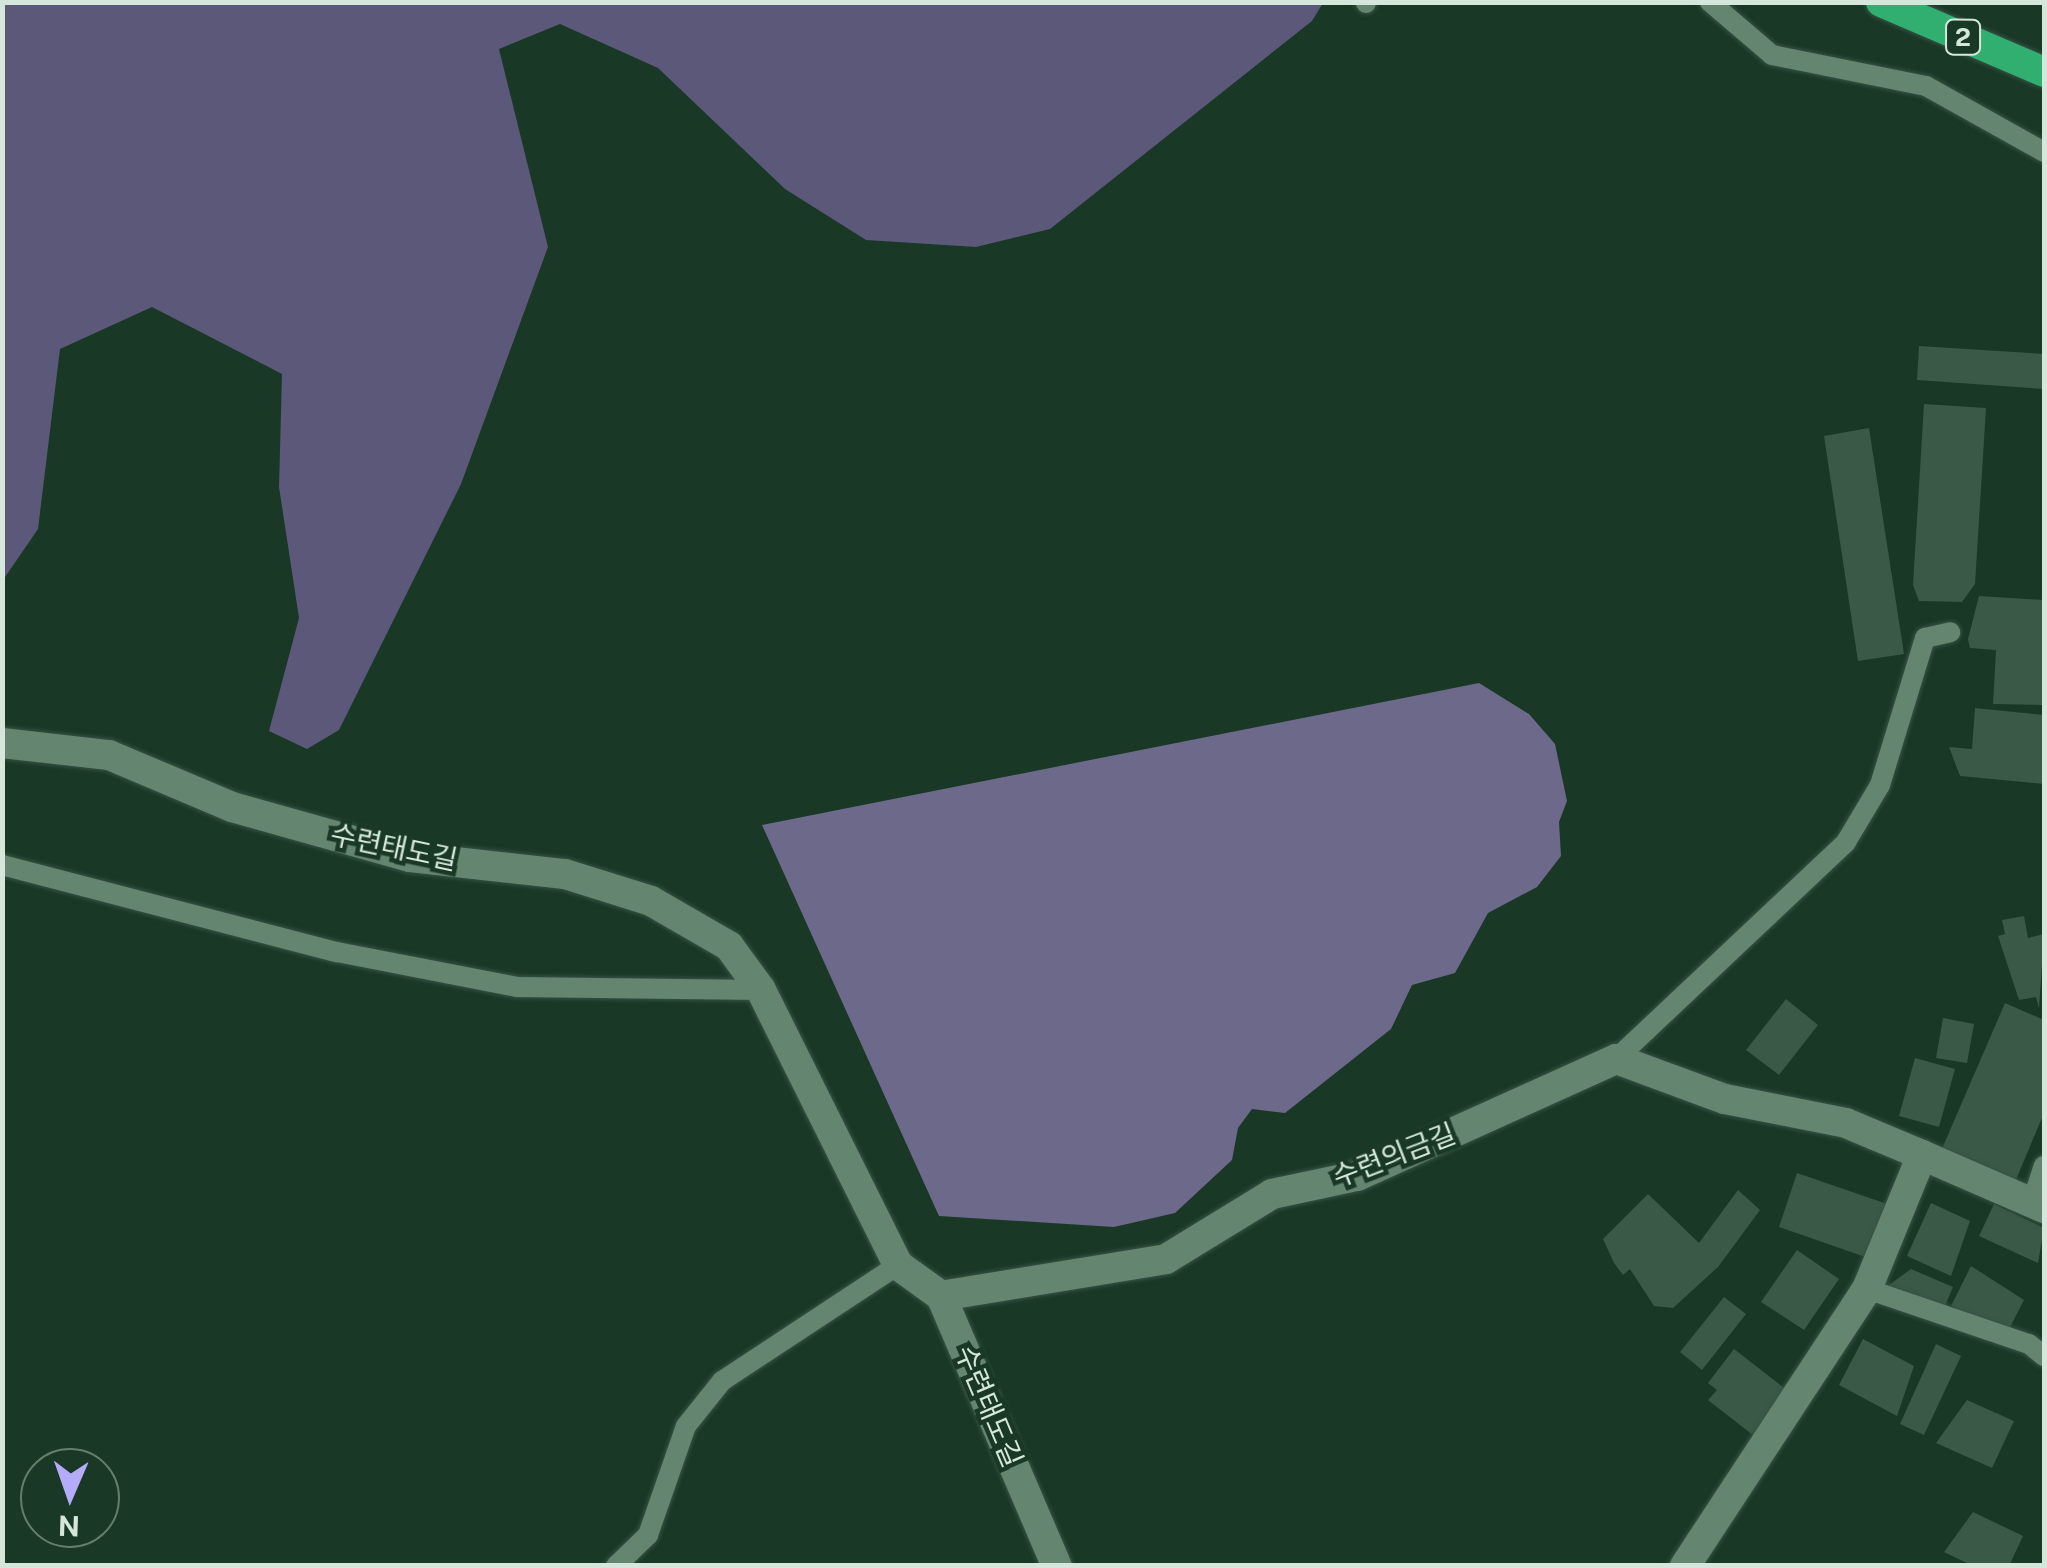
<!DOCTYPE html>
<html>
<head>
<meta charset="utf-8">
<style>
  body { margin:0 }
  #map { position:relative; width:2047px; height:1568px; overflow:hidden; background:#193826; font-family:"Public Sans","Noto Sans KR",sans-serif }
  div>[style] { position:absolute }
  .forest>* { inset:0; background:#5b5879 }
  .water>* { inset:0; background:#6c698b }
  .building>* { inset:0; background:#3a5a47 }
  .roads { filter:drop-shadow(0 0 2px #385344) drop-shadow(0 0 2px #385344) }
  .lane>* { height:20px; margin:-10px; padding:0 10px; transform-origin:10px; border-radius:10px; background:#648570 }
  .street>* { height:30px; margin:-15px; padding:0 15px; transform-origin:15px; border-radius:15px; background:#648570 }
  .secondary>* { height:30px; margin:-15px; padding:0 15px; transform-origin:15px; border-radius:15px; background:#648570 }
  .highway>* { height:30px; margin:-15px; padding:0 15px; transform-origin:15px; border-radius:15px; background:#31af71 }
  span { translate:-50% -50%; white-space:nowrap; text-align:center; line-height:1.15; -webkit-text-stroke:9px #193826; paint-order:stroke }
  .shield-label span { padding:2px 8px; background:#193826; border:2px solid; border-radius:8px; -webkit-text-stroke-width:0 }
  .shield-label { font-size:25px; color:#d5e7db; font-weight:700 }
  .street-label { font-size:28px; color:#d5e7db }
  .frame { position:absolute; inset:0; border:5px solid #d5e7db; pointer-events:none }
  .north { position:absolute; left:20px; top:1448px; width:100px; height:100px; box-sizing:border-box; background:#193826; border:2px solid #647e6e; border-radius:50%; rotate:182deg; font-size:28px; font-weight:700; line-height:40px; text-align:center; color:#d5e7db }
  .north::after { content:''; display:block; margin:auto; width:35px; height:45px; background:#b4acf9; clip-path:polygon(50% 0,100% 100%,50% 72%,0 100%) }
</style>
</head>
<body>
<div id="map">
  <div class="forest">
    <div style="clip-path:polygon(3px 2px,1323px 2px,1323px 3px,1312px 21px,1050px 229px,976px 247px,866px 240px,785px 189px,658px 68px,560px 24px,499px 49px,548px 247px,461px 484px,339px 730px,307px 749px,269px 731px,299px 618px,279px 487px,282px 374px,152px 307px,60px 349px,38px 529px,3px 580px)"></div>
  </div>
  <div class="water">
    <div style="clip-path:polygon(1479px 683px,1529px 714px,1555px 744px,1567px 801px,1559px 822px,1561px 856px,1537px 887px,1488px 913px,1455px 973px,1412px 985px,1391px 1029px,1285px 1113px,1252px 1109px,1238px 1128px,1232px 1160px,1175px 1213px,1114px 1227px,939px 1216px,762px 825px)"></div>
  </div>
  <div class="building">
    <div style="clip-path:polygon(1919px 346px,2044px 354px,2044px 389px,1917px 380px)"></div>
    <div style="clip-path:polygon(1924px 404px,1986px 408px,1975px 584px,1962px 602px,1919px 601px,1913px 585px)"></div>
    <div style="clip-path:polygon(1869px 428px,1904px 654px,1858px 661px,1824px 436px)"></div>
    <div style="clip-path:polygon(1979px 596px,2044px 600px,2044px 705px,1993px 704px,1996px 650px,1970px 648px,1968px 639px)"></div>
    <div style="clip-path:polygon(1975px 708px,2044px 715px,2044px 784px,1960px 776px,1949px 747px,1972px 749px)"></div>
    <div style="clip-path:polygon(2024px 916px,2028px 938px,2044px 934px,2039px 1008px,2036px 997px,2019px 1000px,1998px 936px,2005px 934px,2002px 920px)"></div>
    <div style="clip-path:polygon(1786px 999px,1818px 1025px,1779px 1075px,1746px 1050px)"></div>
    <div style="clip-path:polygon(2005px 1003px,2044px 1020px,2044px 1113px,2015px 1182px,1941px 1151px)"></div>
    <div style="clip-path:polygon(1943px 1018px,1974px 1024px,1967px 1063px,1936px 1058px)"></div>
    <div style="clip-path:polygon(1915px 1058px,1955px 1069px,1939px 1127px,1899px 1116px)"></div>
    <div style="clip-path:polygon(1797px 1173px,1893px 1206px,1874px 1260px,1779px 1227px)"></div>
    <div style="clip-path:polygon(1738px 1190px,1760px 1210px,1718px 1267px,1673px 1308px,1654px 1306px,1630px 1269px,1623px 1275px,1614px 1263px,1603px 1239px,1648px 1194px,1699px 1243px)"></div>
    <div style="clip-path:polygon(1931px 1203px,1970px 1221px,1951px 1276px,1907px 1256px)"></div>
    <div style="clip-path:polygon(1994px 1204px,2044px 1228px,2038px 1263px,1979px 1236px)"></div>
    <div style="clip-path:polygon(1797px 1250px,1839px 1279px,1804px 1330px,1761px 1302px)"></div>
    <div style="clip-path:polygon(1971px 1266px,2024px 1300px,2007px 1333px,1951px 1306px)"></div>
    <div style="clip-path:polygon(1911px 1269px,1953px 1287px,1940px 1318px,1888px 1296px,1889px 1285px)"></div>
    <div style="clip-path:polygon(1724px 1297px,1746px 1314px,1702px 1370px,1680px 1352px)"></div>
    <div style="clip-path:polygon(1863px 1339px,1914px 1366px,1897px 1416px,1839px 1385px)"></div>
    <div style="clip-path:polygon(1936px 1344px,1961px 1356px,1924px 1435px,1900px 1424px)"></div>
    <div style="clip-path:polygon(1734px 1349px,1792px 1394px,1758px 1439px,1708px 1400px,1717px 1390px,1708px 1383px)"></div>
    <div style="clip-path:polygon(1967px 1400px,2014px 1421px,1992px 1468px,1936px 1443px)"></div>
    <div style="clip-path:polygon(1973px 1512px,2023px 1536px,2009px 1566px,1973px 1566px,1944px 1552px)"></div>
  </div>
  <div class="roads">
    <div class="lane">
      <div style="left:1710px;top:2px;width:82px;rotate:40.5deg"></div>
      <div style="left:1772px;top:55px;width:157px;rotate:11.4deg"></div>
      <div style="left:1926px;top:86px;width:135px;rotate:29.2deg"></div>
      <div style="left:1366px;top:3px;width:1px;rotate:-90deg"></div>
      <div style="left:2px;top:865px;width:346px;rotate:14.6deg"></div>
      <div style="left:337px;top:952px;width:183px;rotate:11deg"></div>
      <div style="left:517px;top:987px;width:244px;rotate:0.7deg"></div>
      <div style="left:1616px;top:1059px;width:316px;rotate:-43.3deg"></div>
      <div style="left:1846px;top:842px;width:66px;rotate:-59.2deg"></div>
      <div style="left:1880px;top:785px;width:154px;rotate:-73deg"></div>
      <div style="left:1925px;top:638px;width:26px;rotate:-13deg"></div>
      <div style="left:2032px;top:1202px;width:38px;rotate:-72deg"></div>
      <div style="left:1867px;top:1289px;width:171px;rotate:18.8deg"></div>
      <div style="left:2029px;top:1344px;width:19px;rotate:39deg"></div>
      <div style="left:616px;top:1566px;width:45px;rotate:-44.1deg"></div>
      <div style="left:648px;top:1535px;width:115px;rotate:-70.8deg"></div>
      <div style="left:686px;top:1426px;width:58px;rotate:-51.3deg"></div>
      <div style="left:722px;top:1381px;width:211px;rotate:-33.4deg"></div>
    </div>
    <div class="street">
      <div style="left:2px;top:743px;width:108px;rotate:6.4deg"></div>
      <div style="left:109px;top:755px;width:134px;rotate:22.9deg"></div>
      <div style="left:232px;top:807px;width:185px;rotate:15.7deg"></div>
      <div style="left:410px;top:857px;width:156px;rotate:6.3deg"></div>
      <div style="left:565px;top:874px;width:90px;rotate:17.4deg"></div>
      <div style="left:651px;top:901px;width:90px;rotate:30deg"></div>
      <div style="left:729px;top:946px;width:54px;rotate:54deg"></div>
      <div style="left:761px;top:990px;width:307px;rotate:63.5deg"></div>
      <div style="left:898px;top:1265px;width:53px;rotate:35.8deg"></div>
      <div style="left:941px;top:1296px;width:294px;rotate:66.8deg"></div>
      <div style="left:941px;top:1296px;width:228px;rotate:-9.3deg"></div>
      <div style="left:1166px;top:1259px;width:124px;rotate:-31.5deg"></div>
      <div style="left:1272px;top:1194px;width:87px;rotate:-12deg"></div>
      <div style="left:1357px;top:1176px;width:284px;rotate:-24.3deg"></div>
      <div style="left:1616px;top:1059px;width:116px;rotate:20.2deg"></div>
      <div style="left:1725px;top:1099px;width:123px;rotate:11.2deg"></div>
      <div style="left:1846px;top:1123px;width:82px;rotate:22.8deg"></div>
    </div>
    <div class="secondary">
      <div style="left:1685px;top:1566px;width:331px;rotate:-56.7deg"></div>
      <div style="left:1867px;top:1289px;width:145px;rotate:-67.7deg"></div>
      <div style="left:1922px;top:1155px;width:133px;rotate:23.5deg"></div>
    </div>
    <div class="highway">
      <div style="left:1881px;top:2px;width:177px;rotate:23.2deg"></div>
    </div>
  </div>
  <div class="shield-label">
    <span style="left:1963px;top:37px">2</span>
  </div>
  <div class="street-label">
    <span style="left:394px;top:847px;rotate:12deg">수련태도길</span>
    <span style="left:1394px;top:1155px;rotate:-21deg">수련의금길</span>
    <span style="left:989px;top:1406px;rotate:67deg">수련태도길</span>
  </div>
  <div class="frame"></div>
  <div class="north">N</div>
</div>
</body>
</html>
